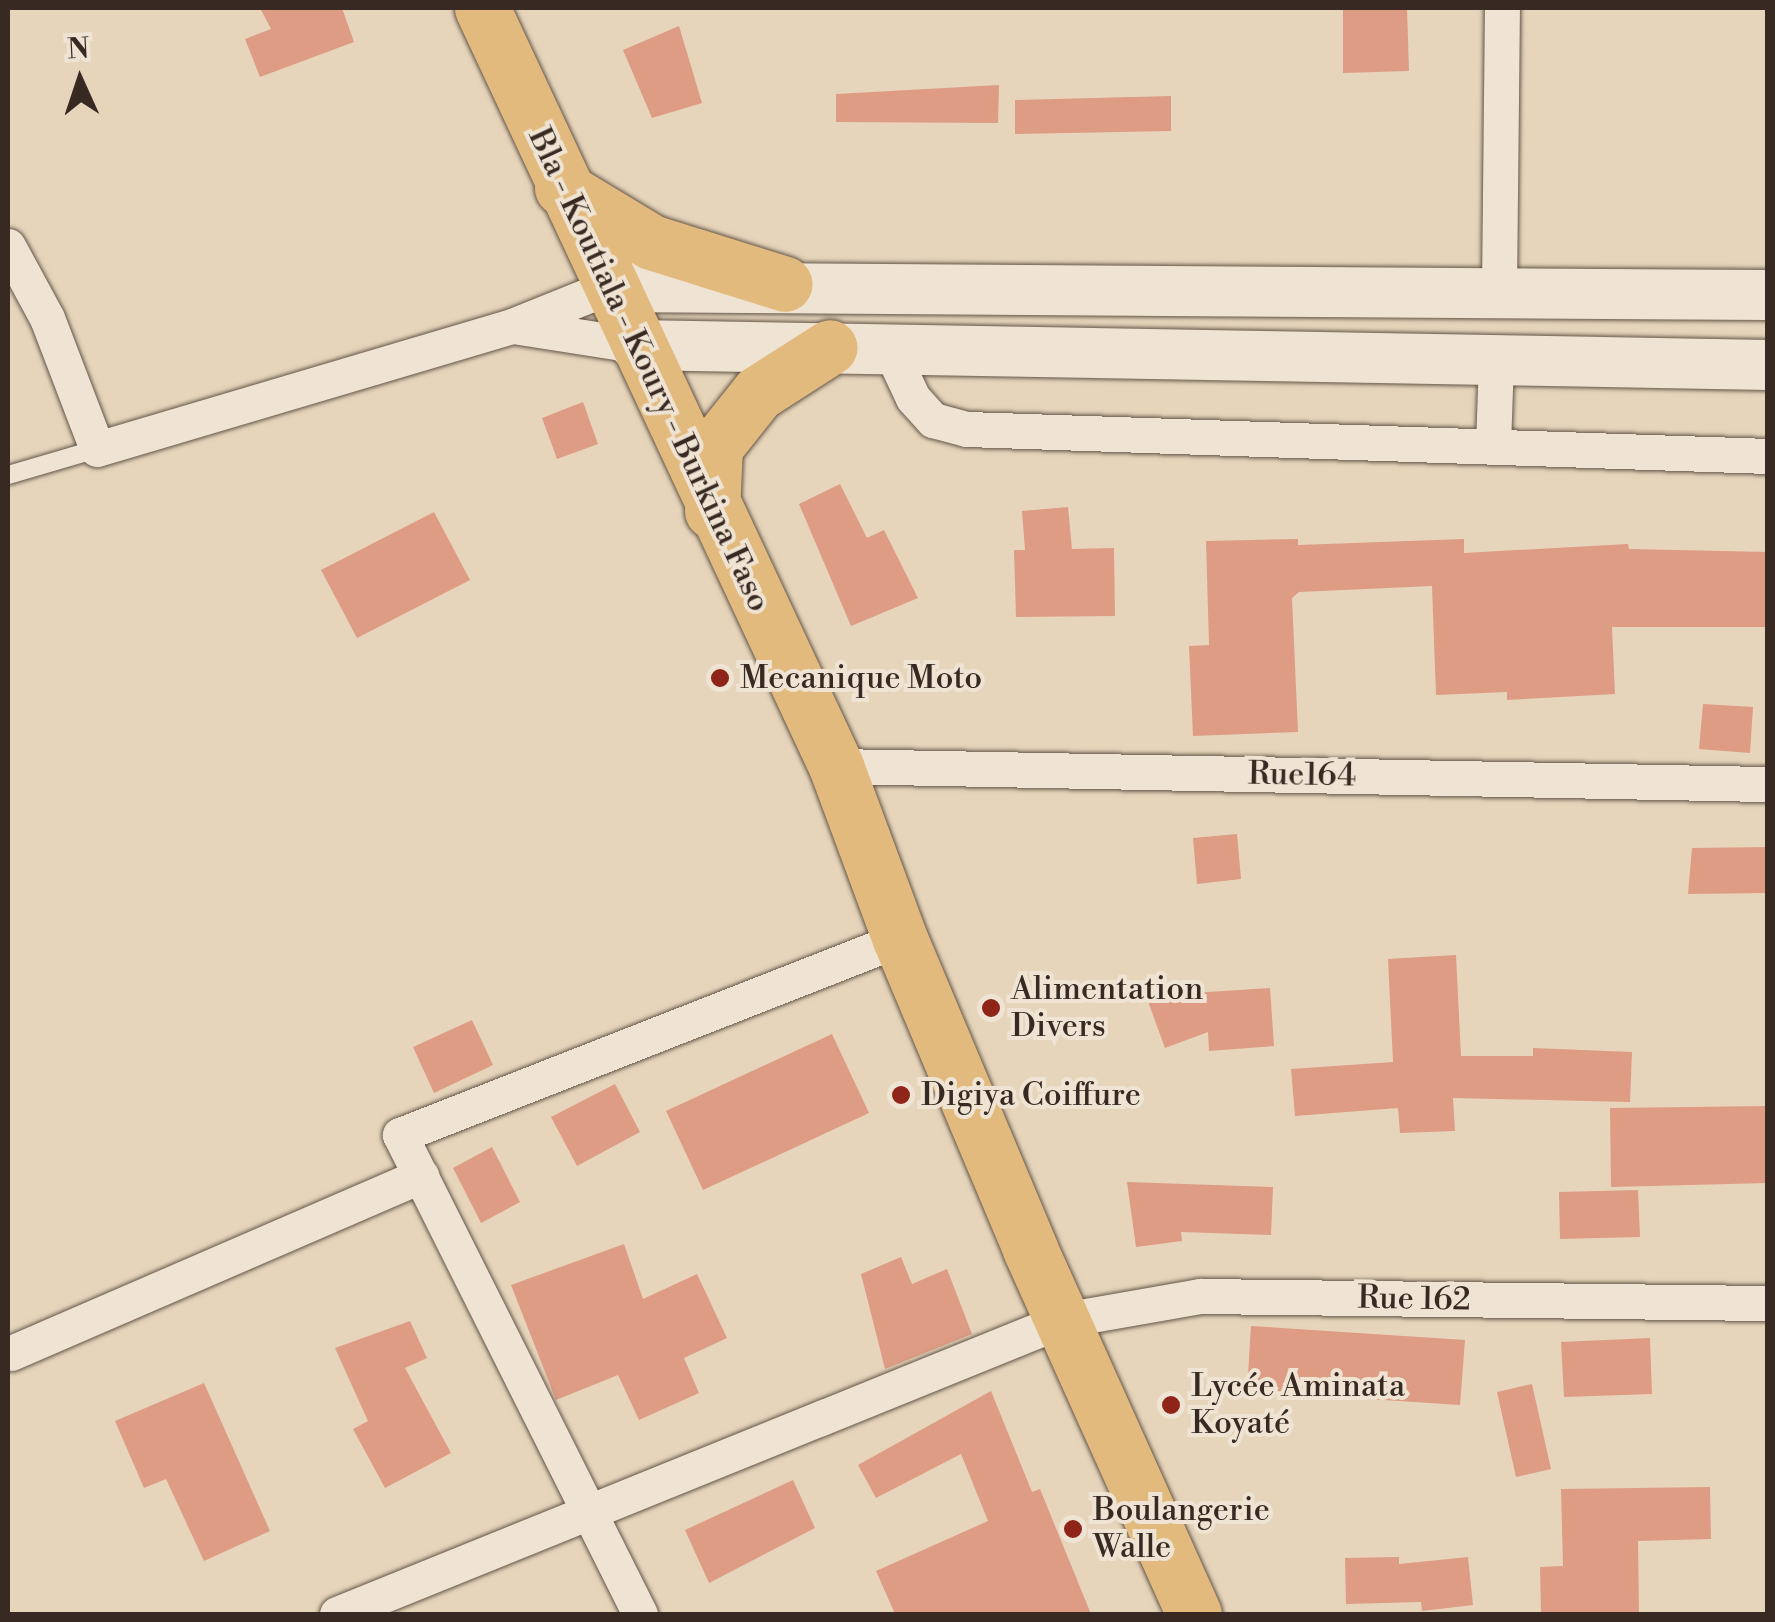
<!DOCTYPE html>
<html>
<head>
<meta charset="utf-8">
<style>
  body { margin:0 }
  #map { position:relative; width:1775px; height:1622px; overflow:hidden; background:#e6d5bb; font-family:"Libre Bodoni",serif }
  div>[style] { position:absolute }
  .building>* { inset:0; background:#de9c84 }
  .roads { filter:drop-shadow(0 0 2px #645548) drop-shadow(0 0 2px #645548) }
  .service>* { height:18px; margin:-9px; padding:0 9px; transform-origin:9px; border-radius:9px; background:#efe4d3 }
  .minor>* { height:35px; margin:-17.5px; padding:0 17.5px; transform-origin:17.5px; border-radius:17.5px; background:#efe4d3 }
  .secondary>* { height:50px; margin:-25px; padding:0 25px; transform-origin:25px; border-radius:25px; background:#efe4d3 }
  .primary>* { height:55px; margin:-27.5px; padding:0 27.5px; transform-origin:27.5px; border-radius:27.5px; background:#e3ba7e }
  .dots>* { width:28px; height:28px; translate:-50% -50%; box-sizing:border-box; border:5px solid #efe4d3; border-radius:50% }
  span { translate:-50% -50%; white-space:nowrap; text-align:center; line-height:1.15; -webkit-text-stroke:8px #efe4d3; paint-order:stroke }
  .street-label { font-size:32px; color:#382a22 }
  .poi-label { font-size:32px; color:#382a22 }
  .left { translate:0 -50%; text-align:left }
  .frame { position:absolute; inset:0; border:10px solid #382a22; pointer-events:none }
  .north { position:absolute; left:30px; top:30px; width:100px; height:100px; -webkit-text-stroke:8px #efe4d3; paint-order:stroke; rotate:357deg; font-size:28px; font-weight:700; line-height:40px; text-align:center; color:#382a22 }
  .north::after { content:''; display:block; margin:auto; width:35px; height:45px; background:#382a22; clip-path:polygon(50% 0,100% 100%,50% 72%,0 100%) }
</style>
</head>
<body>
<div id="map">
  <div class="building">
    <div style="clip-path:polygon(260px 8px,342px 8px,354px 42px,260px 77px,245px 39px,271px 29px)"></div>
    <div style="clip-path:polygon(1343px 8px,1407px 8px,1409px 71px,1343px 73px)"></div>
    <div style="clip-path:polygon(679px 26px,702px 103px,652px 118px,623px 50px)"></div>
    <div style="clip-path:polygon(999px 85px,998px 123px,836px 122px,836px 94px)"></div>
    <div style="clip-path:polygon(1171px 96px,1171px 131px,1015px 134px,1015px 100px)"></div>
    <div style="clip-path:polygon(583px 402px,598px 444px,557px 459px,542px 418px)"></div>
    <div style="clip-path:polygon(840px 484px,867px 538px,884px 530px,918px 598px,851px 626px,799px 504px)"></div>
    <div style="clip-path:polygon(1068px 507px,1072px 549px,1114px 548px,1115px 616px,1016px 617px,1014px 550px,1025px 550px,1022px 511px)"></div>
    <div style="clip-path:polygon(434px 512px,470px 580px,357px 638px,321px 570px)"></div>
    <div style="clip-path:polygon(1298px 539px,1298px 545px,1464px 539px,1464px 553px,1628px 544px,1629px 549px,1768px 552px,1768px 627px,1612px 627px,1615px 694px,1507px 700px,1507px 692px,1436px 695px,1432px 586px,1299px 592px,1292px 598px,1298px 732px,1193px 736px,1189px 646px,1209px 645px,1206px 541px)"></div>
    <div style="clip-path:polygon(1703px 704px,1753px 707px,1750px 753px,1699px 749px)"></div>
    <div style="clip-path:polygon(1237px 834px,1241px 879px,1197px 884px,1193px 838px)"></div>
    <div style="clip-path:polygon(1768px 847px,1768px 893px,1688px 894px,1692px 848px)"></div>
    <div style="clip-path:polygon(1456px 955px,1461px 1056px,1533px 1056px,1533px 1048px,1632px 1052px,1630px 1102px,1453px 1098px,1455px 1131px,1400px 1133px,1398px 1108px,1295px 1116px,1291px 1069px,1393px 1062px,1388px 959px)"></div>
    <div style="clip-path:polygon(1270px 988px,1274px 1046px,1209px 1051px,1208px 1032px,1165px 1048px,1146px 996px)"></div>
    <div style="clip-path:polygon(472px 1020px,493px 1065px,434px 1093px,413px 1047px)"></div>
    <div style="clip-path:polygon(832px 1034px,869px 1113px,703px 1190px,666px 1111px)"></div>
    <div style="clip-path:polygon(615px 1084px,640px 1132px,577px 1166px,551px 1117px)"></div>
    <div style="clip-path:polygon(1768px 1106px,1768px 1183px,1611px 1187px,1610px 1108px)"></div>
    <div style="clip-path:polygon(492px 1147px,520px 1202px,481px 1223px,453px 1168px)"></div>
    <div style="clip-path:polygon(1127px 1182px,1273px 1187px,1271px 1235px,1181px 1232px,1182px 1241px,1136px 1247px)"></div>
    <div style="clip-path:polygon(1638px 1190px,1640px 1237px,1560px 1239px,1559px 1192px)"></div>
    <div style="clip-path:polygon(624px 1244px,643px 1299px,697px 1274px,727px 1338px,684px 1358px,699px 1393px,639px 1420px,618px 1375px,556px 1400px,511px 1285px)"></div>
    <div style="clip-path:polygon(901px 1257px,912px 1284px,947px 1269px,972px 1334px,885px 1369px,861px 1274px)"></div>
    <div style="clip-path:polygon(410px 1321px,427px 1358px,405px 1368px,451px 1453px,385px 1488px,353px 1429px,368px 1421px,335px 1348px)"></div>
    <div style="clip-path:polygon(1251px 1326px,1465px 1340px,1460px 1405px,1247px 1391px)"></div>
    <div style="clip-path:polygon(1650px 1338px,1652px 1394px,1564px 1397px,1561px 1342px)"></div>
    <div style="clip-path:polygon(204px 1383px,270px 1531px,204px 1561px,166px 1479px,144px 1488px,115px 1421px)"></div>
    <div style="clip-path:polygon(1532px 1384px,1551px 1469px,1516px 1477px,1497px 1392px)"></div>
    <div style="clip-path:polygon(991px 1391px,1032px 1492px,1040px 1489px,1091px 1614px,895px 1614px,876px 1571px,988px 1521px,961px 1454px,876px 1498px,858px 1465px)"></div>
    <div style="clip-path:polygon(793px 1480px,815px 1528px,709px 1583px,685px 1530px)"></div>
    <div style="clip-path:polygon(1710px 1487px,1711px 1539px,1638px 1541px,1639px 1614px,1541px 1614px,1540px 1567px,1563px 1566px,1561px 1489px)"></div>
    <div style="clip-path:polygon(1399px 1557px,1399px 1564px,1468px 1557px,1473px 1605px,1422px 1611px,1421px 1602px,1346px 1604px,1345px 1558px)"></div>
  </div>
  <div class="roads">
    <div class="service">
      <div style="left:8px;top:475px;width:93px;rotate:-16.3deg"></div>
    </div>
    <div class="minor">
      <div style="left:8px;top:246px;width:82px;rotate:61.6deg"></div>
      <div style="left:47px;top:318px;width:140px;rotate:69.1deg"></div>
      <div style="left:97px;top:449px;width:433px;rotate:-16.5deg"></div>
      <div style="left:512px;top:326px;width:105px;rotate:-21.9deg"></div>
      <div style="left:1499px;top:290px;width:282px;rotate:-89.4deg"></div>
      <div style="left:513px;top:326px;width:123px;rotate:8.9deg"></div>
      <div style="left:890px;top:349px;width:54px;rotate:64.9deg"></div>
      <div style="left:913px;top:398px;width:30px;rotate:48deg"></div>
      <div style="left:933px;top:420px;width:35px;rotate:15deg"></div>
      <div style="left:967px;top:429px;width:801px;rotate:1.93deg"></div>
      <div style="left:1493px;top:446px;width:86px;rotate:-88deg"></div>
      <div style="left:836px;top:766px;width:932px;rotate:1.11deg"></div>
      <div style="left:11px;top:1353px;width:447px;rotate:-23.4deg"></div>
      <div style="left:337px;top:1614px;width:783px;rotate:-22.05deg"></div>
      <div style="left:1063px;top:1320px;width:139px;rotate:-9.9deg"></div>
      <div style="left:1200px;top:1296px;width:568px;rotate:0.71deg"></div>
      <div style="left:640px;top:1614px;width:536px;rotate:-116.61deg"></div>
      <div style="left:400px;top:1135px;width:537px;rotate:-21.41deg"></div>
    </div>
    <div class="secondary">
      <div style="left:609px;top:287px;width:1159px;rotate:0.4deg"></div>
      <div style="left:635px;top:345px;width:1133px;rotate:1.01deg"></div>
    </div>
    <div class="primary">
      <div style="left:482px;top:8px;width:837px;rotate:64.97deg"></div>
      <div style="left:836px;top:766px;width:184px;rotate:69.7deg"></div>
      <div style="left:900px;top:939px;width:336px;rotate:67.2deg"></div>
      <div style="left:1030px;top:1249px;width:400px;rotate:65.8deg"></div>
      <div style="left:562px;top:188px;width:104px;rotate:31.2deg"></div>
      <div style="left:651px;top:242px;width:140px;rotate:17.4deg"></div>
      <div style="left:712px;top:511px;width:64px;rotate:-87.3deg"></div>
      <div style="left:715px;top:447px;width:69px;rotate:-51.5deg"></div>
      <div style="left:758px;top:393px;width:85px;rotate:-32.6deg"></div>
    </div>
  </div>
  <div class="dots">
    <div style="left:720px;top:678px;background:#8f2418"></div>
    <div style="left:991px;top:1008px;background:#8f2418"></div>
    <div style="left:901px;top:1095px;background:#8f2418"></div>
    <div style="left:1171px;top:1405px;background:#8f2418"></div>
    <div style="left:1073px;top:1529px;background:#8f2418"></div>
  </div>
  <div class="street-label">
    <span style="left:649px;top:370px;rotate:65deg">Bla - Koutiala - Koury - Burkina Faso</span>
    <span style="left:1302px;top:775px;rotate:1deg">Rue164</span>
    <span style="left:1414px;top:1299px;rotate:1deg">Rue 162</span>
  </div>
  <div class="poi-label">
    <span class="left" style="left:740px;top:678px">Mecanique Moto</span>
    <span class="left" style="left:1011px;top:1008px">Alimentation<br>Divers</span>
    <span class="left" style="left:921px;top:1095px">Digiya Coiffure</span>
    <span class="left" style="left:1191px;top:1405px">Lycée Aminata<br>Koyaté</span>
    <span class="left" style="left:1093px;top:1529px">Boulangerie<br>Walle</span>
  </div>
  <div class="frame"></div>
  <div class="north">N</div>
</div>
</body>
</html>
